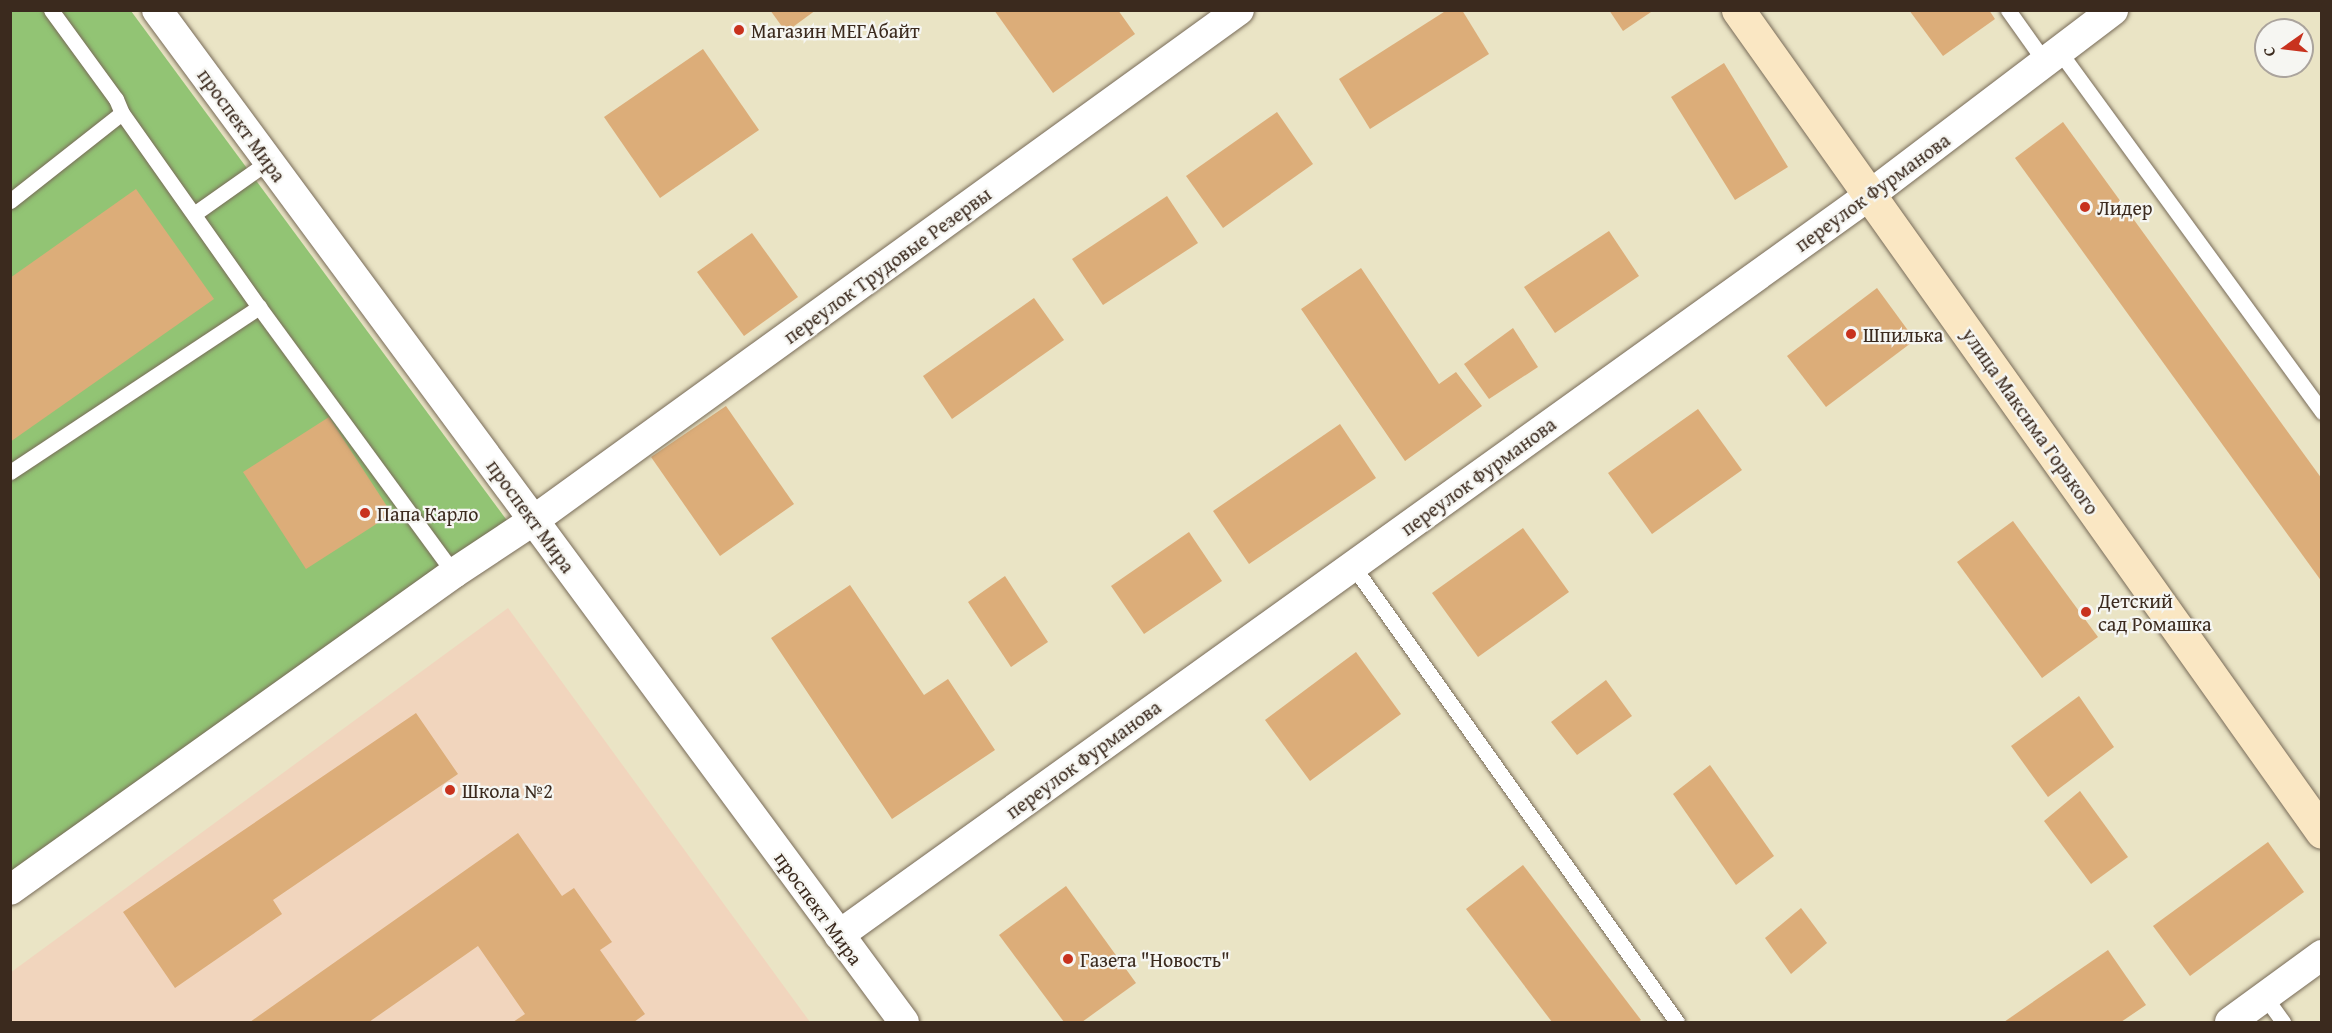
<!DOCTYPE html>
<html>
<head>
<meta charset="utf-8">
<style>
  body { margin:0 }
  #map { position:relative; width:2332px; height:1033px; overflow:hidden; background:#eae4c5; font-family:"Gentium Book Plus",serif }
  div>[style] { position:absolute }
  .built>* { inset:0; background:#f1d5bd }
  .green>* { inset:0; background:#92c474 }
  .building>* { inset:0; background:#dcad79 }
  .roads { filter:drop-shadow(0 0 2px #786b58) drop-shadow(0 0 2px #786b58) }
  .service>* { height:15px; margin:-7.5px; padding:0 7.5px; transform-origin:7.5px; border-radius:7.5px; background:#fff }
  .minor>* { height:30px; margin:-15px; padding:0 15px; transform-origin:15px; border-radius:15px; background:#fff }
  .secondary>* { height:33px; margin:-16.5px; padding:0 16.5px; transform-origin:16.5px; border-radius:16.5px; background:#fae7c3 }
  .dots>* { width:16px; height:16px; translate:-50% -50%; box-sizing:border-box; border:3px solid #f6f6f2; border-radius:50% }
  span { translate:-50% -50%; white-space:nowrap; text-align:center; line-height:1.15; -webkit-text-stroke:4.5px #f6f6f2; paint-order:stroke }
  .poi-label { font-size:20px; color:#3b2a1e }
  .left { translate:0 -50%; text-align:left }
  .street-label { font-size:20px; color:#3b2a1e }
  .frame { position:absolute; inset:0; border:12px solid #3b2a1e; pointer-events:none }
  .north { position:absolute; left:2254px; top:18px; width:60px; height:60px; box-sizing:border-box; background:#f6f6f2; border:2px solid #aba49d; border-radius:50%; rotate:256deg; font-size:16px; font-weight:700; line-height:24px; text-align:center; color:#3b2a1e }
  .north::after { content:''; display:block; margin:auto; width:21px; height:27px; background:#c8321e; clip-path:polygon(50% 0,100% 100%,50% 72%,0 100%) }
</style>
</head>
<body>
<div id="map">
  <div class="built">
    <div style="clip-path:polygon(508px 608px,810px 1022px,11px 1022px,10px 973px)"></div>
  </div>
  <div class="green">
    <div style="clip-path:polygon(11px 11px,131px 11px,514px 530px,11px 902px)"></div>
  </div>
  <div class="building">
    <div style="clip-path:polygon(770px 10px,816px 10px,786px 32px)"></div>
    <div style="clip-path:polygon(994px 10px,1118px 10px,1135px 34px,1053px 93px)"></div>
    <div style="clip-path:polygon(1447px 10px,1462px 10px,1489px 54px,1370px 129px,1339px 79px)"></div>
    <div style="clip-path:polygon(1609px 10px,1654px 10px,1623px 31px)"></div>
    <div style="clip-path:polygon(1909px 10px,1989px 10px,1995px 19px,1943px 56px)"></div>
    <div style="clip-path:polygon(703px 49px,759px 130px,660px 198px,604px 117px)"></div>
    <div style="clip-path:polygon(1724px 63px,1788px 167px,1735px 200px,1671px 97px)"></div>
    <div style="clip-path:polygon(1277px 112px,1313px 164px,1223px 228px,1186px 176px)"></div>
    <div style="clip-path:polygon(2063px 122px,2322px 479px,2322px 582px,2015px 158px)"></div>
    <div style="clip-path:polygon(136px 189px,214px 299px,10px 442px,10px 278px)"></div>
    <div style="clip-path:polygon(1167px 196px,1198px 243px,1103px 305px,1072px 259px)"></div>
    <div style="clip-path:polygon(1609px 231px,1639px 276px,1555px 333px,1524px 287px)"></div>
    <div style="clip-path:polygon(752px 233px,798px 297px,744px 336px,697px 272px)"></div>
    <div style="clip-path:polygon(1361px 268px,1439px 384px,1456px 372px,1482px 406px,1405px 461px,1301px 309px)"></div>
    <div style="clip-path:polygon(1877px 288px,1915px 340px,1826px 407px,1787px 356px)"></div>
    <div style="clip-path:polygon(1034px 298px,1064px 340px,952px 419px,923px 376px)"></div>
    <div style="clip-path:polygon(1513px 328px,1538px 367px,1489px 399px,1464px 364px)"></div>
    <div style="clip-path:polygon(726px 406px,794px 504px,720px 556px,651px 457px)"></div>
    <div style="clip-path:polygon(1698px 409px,1742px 470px,1652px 534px,1608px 473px)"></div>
    <div style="clip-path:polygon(329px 417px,392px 514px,306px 569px,243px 472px)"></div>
    <div style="clip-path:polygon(1340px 424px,1376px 478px,1249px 564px,1213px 511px)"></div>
    <div style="clip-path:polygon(2013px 521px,2098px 637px,2042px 678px,1957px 562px)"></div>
    <div style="clip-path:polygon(1523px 528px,1569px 592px,1478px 657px,1432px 593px)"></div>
    <div style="clip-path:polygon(1189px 532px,1222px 581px,1144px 634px,1111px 586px)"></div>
    <div style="clip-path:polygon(1005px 576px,1048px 642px,1011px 667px,968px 602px)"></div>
    <div style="clip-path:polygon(850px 585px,924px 695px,948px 679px,995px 750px,892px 819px,771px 638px)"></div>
    <div style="clip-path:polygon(1356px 652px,1401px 714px,1310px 781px,1265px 720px)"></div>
    <div style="clip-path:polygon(1606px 680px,1632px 716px,1577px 755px,1551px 722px)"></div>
    <div style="clip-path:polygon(2079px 696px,2114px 747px,2048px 797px,2011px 746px)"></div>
    <div style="clip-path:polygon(416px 713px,458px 774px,273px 900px,282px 914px,175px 988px,123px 912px)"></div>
    <div style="clip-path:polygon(1710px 765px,1774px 856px,1736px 885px,1673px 794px)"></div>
    <div style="clip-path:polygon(2080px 791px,2128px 857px,2091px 884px,2044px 821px)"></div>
    <div style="clip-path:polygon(518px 833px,562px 896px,574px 888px,612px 942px,600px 950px,645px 1014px,634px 1022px,513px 1022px,525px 1014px,478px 946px,369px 1022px,250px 1022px)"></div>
    <div style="clip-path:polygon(2268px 842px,2304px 892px,2190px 976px,2153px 926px)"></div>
    <div style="clip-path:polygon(1523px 865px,1641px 1020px,1638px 1022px,1552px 1022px,1466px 909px)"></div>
    <div style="clip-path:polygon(1066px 886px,1136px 983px,1082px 1022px,1064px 1022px,999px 935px)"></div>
    <div style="clip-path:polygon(1801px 908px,1827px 943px,1791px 974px,1765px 938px)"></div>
    <div style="clip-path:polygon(2108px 950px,2146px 1005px,2121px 1022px,2004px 1022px)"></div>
  </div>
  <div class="roads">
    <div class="service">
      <div style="left:51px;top:10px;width:110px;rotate:53.9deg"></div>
      <div style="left:116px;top:99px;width:15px;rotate:67deg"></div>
      <div style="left:122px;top:113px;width:237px;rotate:54.8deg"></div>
      <div style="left:259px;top:307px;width:330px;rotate:53.8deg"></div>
      <div style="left:2008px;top:10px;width:64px;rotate:54.6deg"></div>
      <div style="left:2059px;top:51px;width:447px;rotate:53.9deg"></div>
      <div style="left:10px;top:201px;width:142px;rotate:-38.2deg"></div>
      <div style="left:194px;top:214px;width:92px;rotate:-35.2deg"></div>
      <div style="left:10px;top:472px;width:299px;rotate:-33.5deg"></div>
      <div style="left:1353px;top:566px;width:559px;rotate:54.61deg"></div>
      <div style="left:2265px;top:997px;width:31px;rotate:54deg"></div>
    </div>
    <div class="minor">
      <div style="left:157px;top:10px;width:1258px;rotate:53.57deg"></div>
      <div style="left:10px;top:890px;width:546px;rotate:-35.53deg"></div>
      <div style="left:454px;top:573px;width:96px;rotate:-33.5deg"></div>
      <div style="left:534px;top:520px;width:870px;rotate:-35.88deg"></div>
      <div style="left:839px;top:935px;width:1270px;rotate:-35.68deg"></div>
      <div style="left:1871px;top:194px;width:304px;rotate:-37.2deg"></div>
      <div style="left:2230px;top:1022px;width:114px;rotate:-36.1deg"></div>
    </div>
    <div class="secondary">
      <div style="left:1738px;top:10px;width:1008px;rotate:54.61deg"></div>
    </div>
  </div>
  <div class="dots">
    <div style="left:739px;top:30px;background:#c8321e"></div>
    <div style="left:2085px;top:207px;background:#c8321e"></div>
    <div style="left:1851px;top:334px;background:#c8321e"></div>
    <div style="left:365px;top:513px;background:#c8321e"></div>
    <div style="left:2086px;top:612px;background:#c8321e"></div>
    <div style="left:450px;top:790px;background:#c8321e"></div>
    <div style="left:1068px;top:959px;background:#c8321e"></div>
  </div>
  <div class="poi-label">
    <span class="left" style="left:751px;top:30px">Магазин МЕГАбайт</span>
    <span class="left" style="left:2097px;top:207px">Лидер</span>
    <span class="left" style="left:1863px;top:334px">Шпилька</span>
    <span class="left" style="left:377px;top:513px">Папа Карло</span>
    <span class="left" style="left:2098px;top:612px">Детский<br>сад Ромашка</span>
    <span class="left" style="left:462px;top:790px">Школа №2</span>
    <span class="left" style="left:1080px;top:959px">Газета "Новость"</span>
  </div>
  <div class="street-label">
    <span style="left:242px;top:125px;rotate:54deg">проспект Мира</span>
    <span style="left:1872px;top:192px;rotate:-36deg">переулок Фурманова</span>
    <span style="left:887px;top:265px;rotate:-36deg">переулок Трудовые Резервы</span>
    <span style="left:2031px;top:421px;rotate:55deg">улица Максима Горького</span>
    <span style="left:1478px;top:476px;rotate:-36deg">переулок Фурманова</span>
    <span style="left:531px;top:516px;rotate:54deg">проспект Мира</span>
    <span style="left:1083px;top:759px;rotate:-36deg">переулок Фурманова</span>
    <span style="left:819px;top:908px;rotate:54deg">проспект Мира</span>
  </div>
  <div class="frame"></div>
  <div class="north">С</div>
</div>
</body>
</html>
